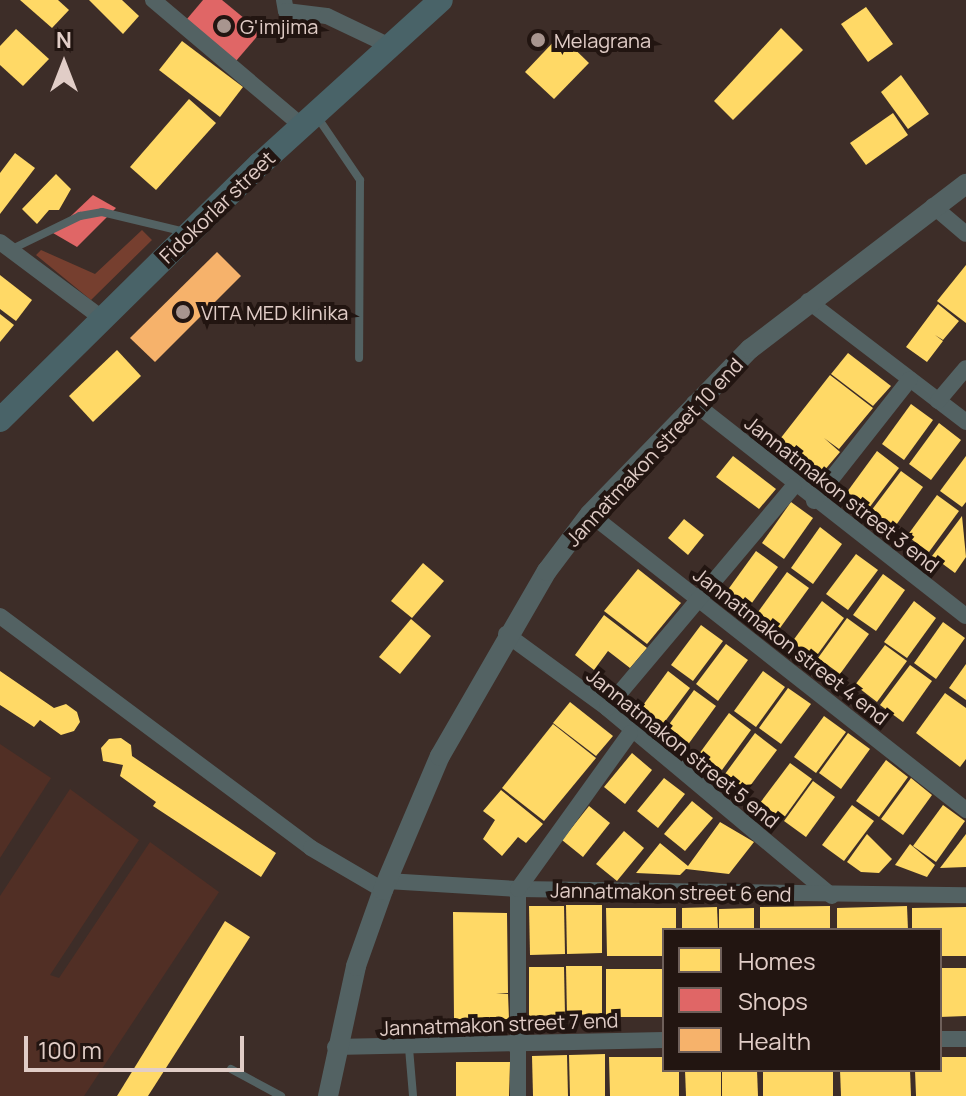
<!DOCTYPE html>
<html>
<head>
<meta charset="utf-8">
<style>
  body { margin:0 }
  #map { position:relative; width:966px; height:1096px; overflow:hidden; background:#3d2d28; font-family:Manrope,sans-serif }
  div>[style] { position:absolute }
  .built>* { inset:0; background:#512f25 }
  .green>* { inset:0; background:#763f2f }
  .homes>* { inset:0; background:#ffd966 }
  .shops>* { inset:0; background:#e06666 }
  .health>* { inset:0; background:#f6b26b }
  .service>* { height:8px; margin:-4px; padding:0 4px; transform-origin:4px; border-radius:4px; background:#536263 }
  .minor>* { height:16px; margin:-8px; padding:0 8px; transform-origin:8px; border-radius:8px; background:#536263 }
  .tertiary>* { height:20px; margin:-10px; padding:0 10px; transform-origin:10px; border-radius:10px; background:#536263 }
  .primary>* { height:24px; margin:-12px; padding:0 12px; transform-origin:12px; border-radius:12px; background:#496368 }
  .dots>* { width:22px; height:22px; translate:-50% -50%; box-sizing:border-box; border:4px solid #221511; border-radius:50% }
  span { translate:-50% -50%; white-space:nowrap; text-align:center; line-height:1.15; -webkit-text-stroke:8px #221511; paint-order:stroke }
  .poi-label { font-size:20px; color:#e1cdc7 }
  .left { translate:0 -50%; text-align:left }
  .street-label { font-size:20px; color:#e1cdc7 }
  .legend { position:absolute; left:662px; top:928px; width:280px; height:144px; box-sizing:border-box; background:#221511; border:2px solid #6e5f5a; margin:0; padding:10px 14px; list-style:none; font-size:24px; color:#e1cdc7 }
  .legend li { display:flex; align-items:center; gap:16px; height:40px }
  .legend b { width:40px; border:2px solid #6e5f5a }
  .north { position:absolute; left:24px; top:24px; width:80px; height:80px; -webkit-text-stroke:6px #221511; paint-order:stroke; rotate:0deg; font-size:22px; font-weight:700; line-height:32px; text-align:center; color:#e1cdc7 }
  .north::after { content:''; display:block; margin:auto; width:28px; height:36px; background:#e1cdc7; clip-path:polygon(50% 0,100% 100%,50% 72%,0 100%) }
  .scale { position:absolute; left:24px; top:1036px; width:220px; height:36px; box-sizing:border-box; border:4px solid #e1cdc7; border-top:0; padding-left:10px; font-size:24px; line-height:28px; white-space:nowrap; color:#e1cdc7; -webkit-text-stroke:6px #221511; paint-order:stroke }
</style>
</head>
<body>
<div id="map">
  <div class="built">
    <div style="clip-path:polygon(0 744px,51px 778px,0 858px)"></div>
    <div style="clip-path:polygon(70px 789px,139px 840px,50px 975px,59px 978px,150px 842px,219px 892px,84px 1096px,0 1096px,0 896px)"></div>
  </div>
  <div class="green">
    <div style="clip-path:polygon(142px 230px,152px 240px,91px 300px,36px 255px,41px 250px,95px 274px)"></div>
  </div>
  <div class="homes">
    <div style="clip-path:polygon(20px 0,58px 0,69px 10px,52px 28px)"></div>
    <div style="clip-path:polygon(89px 0,122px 0,139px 16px,123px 34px)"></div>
    <div style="clip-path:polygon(866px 7px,893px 44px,868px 62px,841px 24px)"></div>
    <div style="clip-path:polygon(781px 28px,803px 50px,733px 120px,714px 101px)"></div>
    <div style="clip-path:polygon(16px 29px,49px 59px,23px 86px,0 65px,0 46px)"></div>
    <div style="clip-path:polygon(560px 35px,589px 63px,554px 99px,525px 72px)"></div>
    <div style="clip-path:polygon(182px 41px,243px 87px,220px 117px,159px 70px)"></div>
    <div style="clip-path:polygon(901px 75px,929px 114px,908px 129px,881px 92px)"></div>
    <div style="clip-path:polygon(189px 99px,216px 123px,156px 190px,130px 167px)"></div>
    <div style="clip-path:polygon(893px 113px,908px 135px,866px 165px,850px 143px)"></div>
    <div style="clip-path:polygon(15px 153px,35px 168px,0 214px,0 173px)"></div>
    <div style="clip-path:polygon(56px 174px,71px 189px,59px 210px,49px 210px,37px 224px,22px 209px)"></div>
    <div style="clip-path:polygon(966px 265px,966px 323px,937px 301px)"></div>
    <div style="clip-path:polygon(0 275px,32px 300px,16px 321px,0 309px)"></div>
    <div style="clip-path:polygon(938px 304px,959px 321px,943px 340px,935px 335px,943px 341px,927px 362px,906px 347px)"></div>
    <div style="clip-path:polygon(0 314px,14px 325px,0 342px)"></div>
    <div style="clip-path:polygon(117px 350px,141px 376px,93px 422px,69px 396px)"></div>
    <div style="clip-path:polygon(848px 353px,891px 386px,873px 406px,831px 374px)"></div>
    <div style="clip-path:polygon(830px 375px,873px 408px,839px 449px,824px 438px,840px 452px,823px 472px,780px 439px)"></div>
    <div style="clip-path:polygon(911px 404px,933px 420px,904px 460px,882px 444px)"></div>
    <div style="clip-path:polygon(939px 423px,961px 440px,931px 480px,909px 464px)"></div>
    <div style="clip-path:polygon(877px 451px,899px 468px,869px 508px,847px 492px)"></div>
    <div style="clip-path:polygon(733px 456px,776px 489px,759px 509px,716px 477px)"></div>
    <div style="clip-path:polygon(966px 456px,966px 502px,962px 507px,940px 491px)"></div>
    <div style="clip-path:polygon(901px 471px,923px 487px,894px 528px,871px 511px)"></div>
    <div style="clip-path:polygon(937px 495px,959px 511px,929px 552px,907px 536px)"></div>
    <div style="clip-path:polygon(791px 502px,813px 518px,784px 559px,762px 543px)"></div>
    <div style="clip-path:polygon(962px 516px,966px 557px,955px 573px,932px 556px)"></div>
    <div style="clip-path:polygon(684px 519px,704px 535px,688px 555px,668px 538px)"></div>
    <div style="clip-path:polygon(820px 527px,842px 544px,813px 584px,791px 568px)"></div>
    <div style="clip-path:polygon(756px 551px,778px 567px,749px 607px,727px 591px)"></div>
    <div style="clip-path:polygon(856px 554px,878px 570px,848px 610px,826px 594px)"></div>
    <div style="clip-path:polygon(423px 563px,444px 581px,412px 618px,391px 601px)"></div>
    <div style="clip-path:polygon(638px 569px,681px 603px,647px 644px,604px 611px)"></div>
    <div style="clip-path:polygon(787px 572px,809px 588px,780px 628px,758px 612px)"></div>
    <div style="clip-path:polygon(883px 574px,905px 590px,876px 631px,853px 615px)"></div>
    <div style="clip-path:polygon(822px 601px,844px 618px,815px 658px,792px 642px)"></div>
    <div style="clip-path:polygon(914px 601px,936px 618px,907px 658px,884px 642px)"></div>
    <div style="clip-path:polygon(604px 615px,647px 648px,630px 668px,608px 651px,594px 670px,575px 655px)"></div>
    <div style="clip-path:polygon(847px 618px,869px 634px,840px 674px,818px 658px)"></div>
    <div style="clip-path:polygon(411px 619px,431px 636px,400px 674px,379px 657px)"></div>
    <div style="clip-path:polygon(943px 622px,965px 638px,936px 679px,914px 663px)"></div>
    <div style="clip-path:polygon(701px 625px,723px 641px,693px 681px,671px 665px)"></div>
    <div style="clip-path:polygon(726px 644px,748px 660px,718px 701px,696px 684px)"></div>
    <div style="clip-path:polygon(885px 645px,907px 661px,877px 702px,855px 685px)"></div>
    <div style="clip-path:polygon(966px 664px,966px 700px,949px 688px)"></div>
    <div style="clip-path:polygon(910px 665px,932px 681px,903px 722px,880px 705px)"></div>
    <div style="clip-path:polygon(0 671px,54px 708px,66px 704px,77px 712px,80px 722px,74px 731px,61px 735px,40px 720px,34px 727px,0 705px)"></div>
    <div style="clip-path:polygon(668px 671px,690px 688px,660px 728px,638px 712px)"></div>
    <div style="clip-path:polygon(763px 671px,785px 687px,756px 727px,734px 711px)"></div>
    <div style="clip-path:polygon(788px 688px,811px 704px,781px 744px,759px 728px)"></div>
    <div style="clip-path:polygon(694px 690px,716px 706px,687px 746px,665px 730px)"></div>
    <div style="clip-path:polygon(945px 693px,966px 708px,966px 759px,960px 767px,916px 733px)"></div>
    <div style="clip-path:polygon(570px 702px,613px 736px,596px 756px,553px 723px)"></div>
    <div style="clip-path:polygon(729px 713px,751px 730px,722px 770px,699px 754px)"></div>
    <div style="clip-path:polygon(824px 716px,846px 732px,816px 773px,794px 757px)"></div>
    <div style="clip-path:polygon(553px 724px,596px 758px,544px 821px,502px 788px)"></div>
    <div style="clip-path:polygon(755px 733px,777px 750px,747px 790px,725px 774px)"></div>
    <div style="clip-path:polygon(848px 733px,870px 749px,841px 789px,819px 773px)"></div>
    <div style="clip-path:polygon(121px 738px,131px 745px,132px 756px,276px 853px,261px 877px,153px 806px,156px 802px,120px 776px,123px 765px,103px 761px,101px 748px,109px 739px)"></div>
    <div style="clip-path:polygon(632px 753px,652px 770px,625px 804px,604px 787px)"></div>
    <div style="clip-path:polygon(886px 760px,908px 777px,879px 817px,856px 801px)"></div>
    <div style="clip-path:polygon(790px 763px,812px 779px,783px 819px,760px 803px)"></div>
    <div style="clip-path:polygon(664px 778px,685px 794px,658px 828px,637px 811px)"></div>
    <div style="clip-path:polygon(911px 778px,932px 795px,903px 835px,881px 819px)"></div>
    <div style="clip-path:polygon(813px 781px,835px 797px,806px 837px,784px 821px)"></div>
    <div style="clip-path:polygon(501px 790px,543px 824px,526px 843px,518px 837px,502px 856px,483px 839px,495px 820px,483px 811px)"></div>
    <div style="clip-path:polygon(692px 801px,713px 818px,685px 851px,664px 834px)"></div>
    <div style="clip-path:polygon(852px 805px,874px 821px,844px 861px,822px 845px)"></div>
    <div style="clip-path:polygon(943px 805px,965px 821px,936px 862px,913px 846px)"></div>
    <div style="clip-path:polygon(589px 806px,610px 823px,583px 857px,562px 840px)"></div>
    <div style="clip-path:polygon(720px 822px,754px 842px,729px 874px,686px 869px,680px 875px,636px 873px,660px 843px,688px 866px)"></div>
    <div style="clip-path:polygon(624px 831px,644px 848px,617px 881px,596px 864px)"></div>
    <div style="clip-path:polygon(867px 834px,892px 859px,879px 873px,861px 872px,847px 862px)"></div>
    <div style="clip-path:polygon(966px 834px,966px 867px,940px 868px)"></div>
    <div style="clip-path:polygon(910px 844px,935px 865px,927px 877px,895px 865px)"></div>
    <div style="clip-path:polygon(566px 905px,602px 905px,602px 953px,567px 954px)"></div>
    <div style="clip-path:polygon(529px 906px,564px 906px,565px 954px,530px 955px)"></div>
    <div style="clip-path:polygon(830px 906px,830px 930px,760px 930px,760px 907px)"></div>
    <div style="clip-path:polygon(907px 906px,908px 930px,837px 930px,837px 908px)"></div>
    <div style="clip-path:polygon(717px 907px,718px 930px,682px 930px,682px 908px)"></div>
    <div style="clip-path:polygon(966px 907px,966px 956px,940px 956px,940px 930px,912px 930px,912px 908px)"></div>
    <div style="clip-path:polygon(606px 908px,676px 908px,676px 930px,664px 930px,664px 956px,607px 956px)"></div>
    <div style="clip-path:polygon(754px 908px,754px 930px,719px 930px,719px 909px)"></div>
    <div style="clip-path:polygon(453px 912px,507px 913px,508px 993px,496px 994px,508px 994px,509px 1019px,454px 1019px)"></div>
    <div style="clip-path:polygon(225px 921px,250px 937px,148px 1096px,117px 1096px)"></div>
    <div style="clip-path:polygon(566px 966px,602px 966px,602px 1014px,567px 1015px)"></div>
    <div style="clip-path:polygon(529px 967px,564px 967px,565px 1015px,529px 1016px)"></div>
    <div style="clip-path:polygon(940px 968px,966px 968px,966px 1016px,940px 1017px)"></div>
    <div style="clip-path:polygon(606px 969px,664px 969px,664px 1017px,606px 1017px)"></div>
    <div style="clip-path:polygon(605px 1054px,605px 1096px,570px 1096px,569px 1055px)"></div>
    <div style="clip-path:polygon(567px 1055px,568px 1096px,533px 1096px,532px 1056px)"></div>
    <div style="clip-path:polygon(609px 1057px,664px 1057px,664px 1070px,679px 1070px,679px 1096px,610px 1096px)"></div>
    <div style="clip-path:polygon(940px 1057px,966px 1057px,966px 1096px,916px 1096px,915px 1070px,940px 1070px)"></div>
    <div style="clip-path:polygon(456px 1062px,510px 1062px,509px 1096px,456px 1096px)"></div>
    <div style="clip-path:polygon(685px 1070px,721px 1070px,721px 1096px,686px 1096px)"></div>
    <div style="clip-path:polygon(722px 1070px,757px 1070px,758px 1096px,722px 1096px)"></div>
    <div style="clip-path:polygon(763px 1070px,833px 1070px,833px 1096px,763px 1096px)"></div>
    <div style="clip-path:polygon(840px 1070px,910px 1070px,911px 1096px,841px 1096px)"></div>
  </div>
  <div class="shops">
    <div style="clip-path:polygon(203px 0,222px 0,261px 32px,236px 61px,187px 19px)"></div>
    <div style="clip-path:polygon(93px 195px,116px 208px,77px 247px,53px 233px)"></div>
  </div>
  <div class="health">
    <div style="clip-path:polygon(217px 252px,241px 276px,155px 362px,130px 338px)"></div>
  </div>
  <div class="service">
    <div style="left:318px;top:118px;width:75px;rotate:55.9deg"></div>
    <div style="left:360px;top:180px;width:178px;rotate:90.3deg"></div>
    <div style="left:10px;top:250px;width:78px;rotate:-25.9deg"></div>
    <div style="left:80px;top:216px;width:22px;rotate:-10deg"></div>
    <div style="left:102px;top:212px;width:85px;rotate:13.5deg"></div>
    <div style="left:409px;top:1048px;width:48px;rotate:85.2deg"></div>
    <div style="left:231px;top:1069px;width:57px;rotate:28.4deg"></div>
  </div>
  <div class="minor">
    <div style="left:153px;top:0;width:195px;rotate:40.2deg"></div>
    <div style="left:284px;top:0;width:11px;rotate:80deg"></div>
    <div style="left:286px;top:11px;width:41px;rotate:7deg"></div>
    <div style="left:327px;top:16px;width:70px;rotate:25.5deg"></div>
    <div style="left:933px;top:206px;width:43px;rotate:40.3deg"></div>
    <div style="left:0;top:242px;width:129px;rotate:36.8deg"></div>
    <div style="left:808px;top:301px;width:199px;rotate:37.4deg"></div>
    <div style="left:938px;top:401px;width:43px;rotate:-49.7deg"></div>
    <div style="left:694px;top:403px;width:345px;rotate:38.1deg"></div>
    <div style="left:814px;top:501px;width:155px;rotate:-51.8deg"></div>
    <div style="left:590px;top:514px;width:479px;rotate:38.2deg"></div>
    <div style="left:0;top:616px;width:388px;rotate:36.7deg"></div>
    <div style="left:311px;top:848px;width:83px;rotate:30.3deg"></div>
    <div style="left:506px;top:634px;width:125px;rotate:36.2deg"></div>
    <div style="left:607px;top:708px;width:293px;rotate:39.9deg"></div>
    <div style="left:607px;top:708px;width:290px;rotate:-49.9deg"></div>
    <div style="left:387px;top:881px;width:131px;rotate:3.5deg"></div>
    <div style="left:518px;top:889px;width:448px;rotate:0.8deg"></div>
    <div style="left:940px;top:1039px;width:26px"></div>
    <div style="left:335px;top:1047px;width:329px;rotate:-1.2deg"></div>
    <div style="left:518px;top:1096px;width:207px;rotate:-90deg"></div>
    <div style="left:518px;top:889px;width:192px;rotate:-54.3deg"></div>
  </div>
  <div class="tertiary">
    <div style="left:328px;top:1096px;width:133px;rotate:-77.8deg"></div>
    <div style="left:356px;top:966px;width:81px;rotate:-70.4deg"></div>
    <div style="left:383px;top:890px;width:146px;rotate:-67deg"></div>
    <div style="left:440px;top:756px;width:214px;rotate:-60deg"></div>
    <div style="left:547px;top:571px;width:71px;rotate:-53deg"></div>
    <div style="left:590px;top:514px;width:230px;rotate:-45.9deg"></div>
    <div style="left:750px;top:349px;width:272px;rotate:-37.4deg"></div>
  </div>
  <div class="primary">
    <div style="left:0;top:420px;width:365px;rotate:-44.6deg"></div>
    <div style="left:260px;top:164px;width:244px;rotate:-42.2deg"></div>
  </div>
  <div class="dots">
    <div style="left:224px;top:26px;background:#a8958f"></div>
    <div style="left:538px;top:40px;background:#a8958f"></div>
    <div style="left:183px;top:312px;background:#a8958f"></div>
  </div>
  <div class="poi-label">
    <span class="left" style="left:240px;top:26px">G'imjima</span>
    <span class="left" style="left:554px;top:40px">Melagrana</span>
    <span class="left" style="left:201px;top:312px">VITA MED klinika</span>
  </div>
  <div class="street-label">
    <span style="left:217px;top:207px;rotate:-44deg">Fidokorlar street</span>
    <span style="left:654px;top:452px;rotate:-47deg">Jannatmakon street 10 end</span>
    <span style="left:842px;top:494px;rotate:38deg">Jannatmakon street 3 end</span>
    <span style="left:791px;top:646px;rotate:38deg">Jannatmakon street 4 end</span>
    <span style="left:683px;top:748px;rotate:39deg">Jannatmakon street 5 end</span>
    <span style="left:671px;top:892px;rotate:1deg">Jannatmakon street 6 end</span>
    <span style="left:499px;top:1024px;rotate:-2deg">Jannatmakon street 7 end</span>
  </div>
  <ul class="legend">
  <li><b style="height:22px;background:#ffd966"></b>Homes</li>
  <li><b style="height:22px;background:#e06666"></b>Shops</li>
  <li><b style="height:22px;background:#f6b26b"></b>Health</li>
  </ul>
  <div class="north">N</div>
  <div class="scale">100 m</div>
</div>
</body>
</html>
